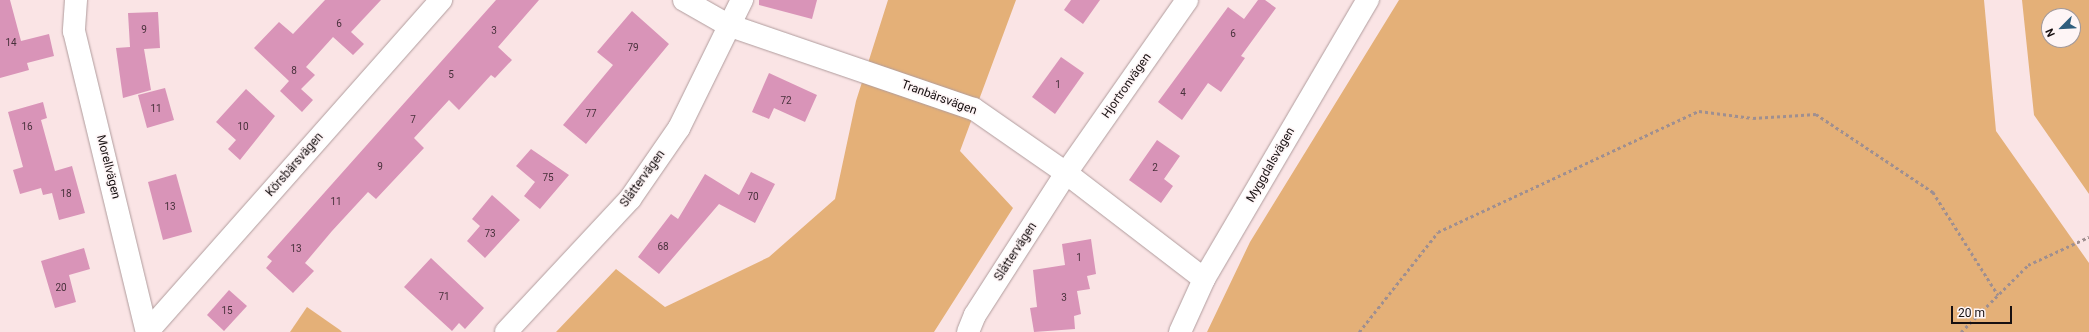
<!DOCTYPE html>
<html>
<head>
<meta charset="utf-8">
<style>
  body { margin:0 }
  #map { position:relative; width:2089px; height:332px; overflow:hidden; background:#fae4e5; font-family:Roboto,sans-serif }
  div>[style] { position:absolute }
  .forest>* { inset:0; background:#e4b078 }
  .building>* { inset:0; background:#d994b8 }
  .path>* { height:2.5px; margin-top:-1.25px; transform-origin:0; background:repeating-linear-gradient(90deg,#9f8f90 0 3px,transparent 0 6px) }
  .roads { filter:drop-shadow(0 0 1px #b09c9d) drop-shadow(0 0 1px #b09c9d) }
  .minor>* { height:22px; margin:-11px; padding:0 11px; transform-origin:11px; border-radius:11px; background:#fff }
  span { translate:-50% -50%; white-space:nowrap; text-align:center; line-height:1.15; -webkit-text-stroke:3px #fef5f6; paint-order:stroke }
  .number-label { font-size:10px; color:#48313b }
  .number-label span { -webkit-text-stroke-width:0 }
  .street-label { font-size:12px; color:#171011 }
  .north { position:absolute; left:2041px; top:8px; width:40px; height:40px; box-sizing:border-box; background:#fef5f6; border:1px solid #a2999a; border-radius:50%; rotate:246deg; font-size:11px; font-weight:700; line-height:16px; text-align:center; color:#171011 }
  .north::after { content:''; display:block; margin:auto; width:14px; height:18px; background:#2f5d7d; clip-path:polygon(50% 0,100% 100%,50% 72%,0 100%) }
  .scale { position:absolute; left:1951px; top:306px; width:61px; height:18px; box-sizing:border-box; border:2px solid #171011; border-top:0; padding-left:5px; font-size:12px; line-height:14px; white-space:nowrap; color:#171011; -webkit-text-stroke:3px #fef5f6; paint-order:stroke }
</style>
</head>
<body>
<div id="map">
  <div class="forest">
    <div style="clip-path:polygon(888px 0,1016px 0,960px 151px,1013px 208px,934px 332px,556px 332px,616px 269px,665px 307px,769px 257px,835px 199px,856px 101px)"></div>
    <div style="clip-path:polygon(1399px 0,1984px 0,1996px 131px,2089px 263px,2089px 332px,1207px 332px,1250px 242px)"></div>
    <div style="clip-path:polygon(evenodd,2022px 0,2089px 0,2089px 194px,2034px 115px,2022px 0,2049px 16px,2073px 16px,2073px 40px,2049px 40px,2049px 16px)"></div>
    <div style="clip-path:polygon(307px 307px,340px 330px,342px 332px,290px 332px)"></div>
  </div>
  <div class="building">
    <div style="clip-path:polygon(0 0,10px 0,21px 41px,49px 34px,54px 56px,27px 63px,29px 70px,0 78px)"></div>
    <div style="clip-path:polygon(325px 0,381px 0,351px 32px,364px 44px,353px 55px,333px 37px,306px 67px,315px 75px,301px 89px,313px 100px,302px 112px,280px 91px,289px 81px,254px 48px,279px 22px,293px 34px)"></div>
    <div style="clip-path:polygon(496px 0,539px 0,498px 47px,512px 60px,495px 78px,491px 75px,459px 110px,449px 100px,414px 138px,424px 148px,376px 199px,368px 192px,332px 231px,305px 263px,314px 271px,293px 293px,266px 268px,272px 261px,267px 257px)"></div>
    <div style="clip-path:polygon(759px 0,817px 0,812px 19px,759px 5px)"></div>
    <div style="clip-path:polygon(1071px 0,1100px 0,1083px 24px,1064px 10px)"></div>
    <div style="clip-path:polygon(1258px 0,1265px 0,1276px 8px,1241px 56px,1245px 58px,1221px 92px,1208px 83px,1182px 120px,1158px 102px,1228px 7px,1244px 19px)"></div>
    <div style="clip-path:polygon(632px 11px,669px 44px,586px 144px,563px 125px,613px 65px,597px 52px)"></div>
    <div style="clip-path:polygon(158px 12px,160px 48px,144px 49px,151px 90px,123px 98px,116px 48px,130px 47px,128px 13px)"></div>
    <div style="clip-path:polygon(1061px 57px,1084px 73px,1055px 114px,1032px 97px)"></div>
    <div style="clip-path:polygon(769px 73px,817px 95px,805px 122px,774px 108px,769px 119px,752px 112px)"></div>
    <div style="clip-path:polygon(165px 88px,174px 120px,147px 128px,138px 95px)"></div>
    <div style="clip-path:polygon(246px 89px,275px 116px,240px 160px,228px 149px,236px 140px,216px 122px)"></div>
    <div style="clip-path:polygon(43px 102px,47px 118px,41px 120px,55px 171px,72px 166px,85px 213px,59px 220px,52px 193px,43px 195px,41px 188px,20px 194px,13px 170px,23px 167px,8px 112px)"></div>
    <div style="clip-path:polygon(1157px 140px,1180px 156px,1164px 179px,1173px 186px,1161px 203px,1129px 180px)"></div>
    <div style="clip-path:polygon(531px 149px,569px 175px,540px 209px,524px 196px,535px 182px,516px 166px)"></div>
    <div style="clip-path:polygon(751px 172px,775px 184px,755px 223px,719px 204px,659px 274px,638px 257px,671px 214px,678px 219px,705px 174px,739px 195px)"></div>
    <div style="clip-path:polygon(176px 174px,192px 232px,163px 240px,148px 182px)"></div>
    <div style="clip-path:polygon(492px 195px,520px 220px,485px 258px,467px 241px,480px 226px,472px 219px)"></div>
    <div style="clip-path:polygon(1091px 239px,1096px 274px,1087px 276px,1090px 289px,1077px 291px,1081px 314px,1074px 316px,1075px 329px,1034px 332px,1030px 308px,1037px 307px,1033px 270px,1065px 265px,1062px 244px)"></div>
    <div style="clip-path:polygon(84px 248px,90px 269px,69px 275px,76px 302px,55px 308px,41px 261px)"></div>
    <div style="clip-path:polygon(431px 258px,484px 308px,465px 329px,459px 323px,452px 331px,404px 287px)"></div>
    <div style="clip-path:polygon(229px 290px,247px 306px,224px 331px,207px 315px)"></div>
  </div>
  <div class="path">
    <div style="left:1359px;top:332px;width:127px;rotate:-51.7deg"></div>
    <div style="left:1438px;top:232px;width:288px;rotate:-24.9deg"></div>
    <div style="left:1699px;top:111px;width:54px;rotate:7.4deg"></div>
    <div style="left:1753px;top:118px;width:63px;rotate:-3.6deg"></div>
    <div style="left:1816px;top:114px;width:141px;rotate:33.7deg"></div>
    <div style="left:1933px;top:192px;width:122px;rotate:57.7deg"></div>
    <div style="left:1961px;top:332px;width:95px;rotate:-45deg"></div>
    <div style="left:2028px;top:265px;width:67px;rotate:-24.7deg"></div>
  </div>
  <div class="roads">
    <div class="minor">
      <div style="left:76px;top:0;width:31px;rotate:94deg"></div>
      <div style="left:74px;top:31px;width:310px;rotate:76.4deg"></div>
      <div style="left:684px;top:0;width:51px;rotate:29.6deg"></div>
      <div style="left:728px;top:25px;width:260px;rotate:18.9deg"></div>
      <div style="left:974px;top:109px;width:112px;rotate:34.8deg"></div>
      <div style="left:1066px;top:173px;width:174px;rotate:37.5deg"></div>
      <div style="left:149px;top:330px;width:441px;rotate:-48.5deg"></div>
      <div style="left:506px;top:332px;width:182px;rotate:-47deg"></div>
      <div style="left:630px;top:199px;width:86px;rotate:-55.4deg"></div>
      <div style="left:679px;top:128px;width:143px;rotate:-63.8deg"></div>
      <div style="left:968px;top:332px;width:18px;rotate:-68deg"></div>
      <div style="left:975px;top:315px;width:169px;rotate:-57.3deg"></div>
      <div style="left:1066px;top:173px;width:211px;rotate:-55deg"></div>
      <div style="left:1180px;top:332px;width:58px;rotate:-65.6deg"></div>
      <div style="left:1204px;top:279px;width:324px;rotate:-59.6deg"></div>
    </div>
  </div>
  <div class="number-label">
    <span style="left:339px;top:24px">6</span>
    <span style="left:144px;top:30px">9</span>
    <span style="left:494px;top:31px">3</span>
    <span style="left:1233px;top:34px">6</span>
    <span style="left:11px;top:43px">14</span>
    <span style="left:633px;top:48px">79</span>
    <span style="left:294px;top:71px">8</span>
    <span style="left:451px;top:75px">5</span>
    <span style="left:1058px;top:85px">1</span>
    <span style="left:1183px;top:93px">4</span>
    <span style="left:786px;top:101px">72</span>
    <span style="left:156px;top:109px">11</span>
    <span style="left:591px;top:114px">77</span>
    <span style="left:413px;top:120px">7</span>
    <span style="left:27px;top:127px">16</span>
    <span style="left:243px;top:127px">10</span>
    <span style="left:380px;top:167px">9</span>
    <span style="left:1155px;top:168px">2</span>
    <span style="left:548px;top:178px">75</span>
    <span style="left:66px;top:194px">18</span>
    <span style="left:753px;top:197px">70</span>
    <span style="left:336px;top:202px">11</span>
    <span style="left:170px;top:207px">13</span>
    <span style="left:490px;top:234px">73</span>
    <span style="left:663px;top:247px">68</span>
    <span style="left:296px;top:249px">13</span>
    <span style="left:1079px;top:258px">1</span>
    <span style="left:61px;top:288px">20</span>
    <span style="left:444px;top:297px">71</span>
    <span style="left:1064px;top:298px">3</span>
    <span style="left:227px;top:311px">15</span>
  </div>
  <div class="street-label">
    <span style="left:1127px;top:86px;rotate:-55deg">Hjortronvägen</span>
    <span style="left:939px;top:98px;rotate:20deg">Tranbärsvägen</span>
    <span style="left:295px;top:165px;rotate:-49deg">Körsbärsvägen</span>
    <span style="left:1271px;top:165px;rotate:-60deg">Myggdalsvägen</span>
    <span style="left:108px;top:167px;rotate:76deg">Morellvägen</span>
    <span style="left:643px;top:179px;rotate:-54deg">Slåttervägen</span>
    <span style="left:1016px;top:252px;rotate:-57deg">Slåttervägen</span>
  </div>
  <div class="north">N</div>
  <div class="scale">20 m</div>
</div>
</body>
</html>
